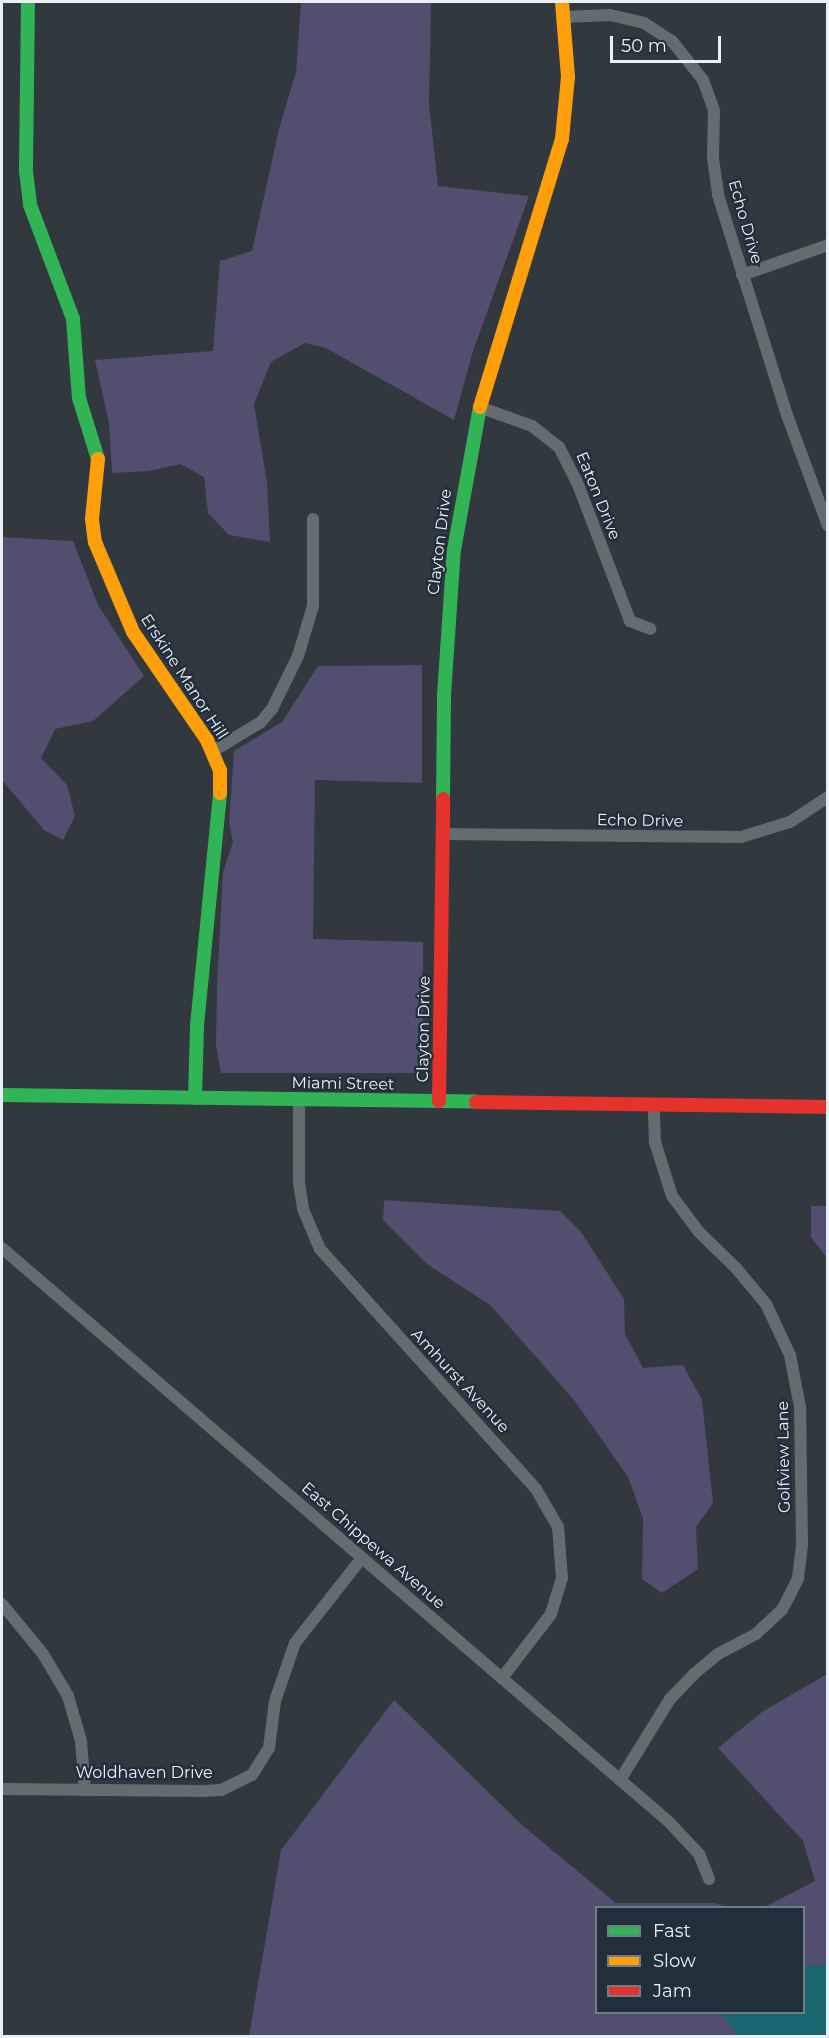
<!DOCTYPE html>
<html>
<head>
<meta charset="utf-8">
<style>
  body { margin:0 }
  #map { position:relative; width:829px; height:2038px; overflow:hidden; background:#31383e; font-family:Montserrat,sans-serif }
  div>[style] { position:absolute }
  .green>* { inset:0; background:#524e6f }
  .water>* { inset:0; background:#18666f }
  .street>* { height:12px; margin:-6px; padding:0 6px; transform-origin:6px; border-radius:6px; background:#646c70 }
  .fast>* { height:14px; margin:-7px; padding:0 7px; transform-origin:7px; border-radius:7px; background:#30b455 }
  .slow>* { height:14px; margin:-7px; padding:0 7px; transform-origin:7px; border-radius:7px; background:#ff9f0a }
  .jam>* { height:14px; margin:-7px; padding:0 7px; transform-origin:7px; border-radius:7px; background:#e5322d }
  span { translate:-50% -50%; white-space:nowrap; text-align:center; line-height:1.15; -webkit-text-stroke:4.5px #222e3a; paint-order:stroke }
  .street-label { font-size:16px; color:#e8f0f8 }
  .frame { position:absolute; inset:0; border:3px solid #e8f0f8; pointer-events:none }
  .legend { position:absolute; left:595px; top:1906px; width:210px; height:108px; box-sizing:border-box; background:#222e3a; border:2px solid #717c86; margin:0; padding:8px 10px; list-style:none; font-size:18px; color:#e8f0f8 }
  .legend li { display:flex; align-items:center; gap:12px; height:30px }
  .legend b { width:30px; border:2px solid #717c86 }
  .scale { position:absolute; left:610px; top:36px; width:111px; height:27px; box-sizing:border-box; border:3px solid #e8f0f8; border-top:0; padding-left:8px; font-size:18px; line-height:21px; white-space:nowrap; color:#e8f0f8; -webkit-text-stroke:4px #222e3a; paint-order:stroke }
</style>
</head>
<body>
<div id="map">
  <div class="green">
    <div style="clip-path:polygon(301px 2px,431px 2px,429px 104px,438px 186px,529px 196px,473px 351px,454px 420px,326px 348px,305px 343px,271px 362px,254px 404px,267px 483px,270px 542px,229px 535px,208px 513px,204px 477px,180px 464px,149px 471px,112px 473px,109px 423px,95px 360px,213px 351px,220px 261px,252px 251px,279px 129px,296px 72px)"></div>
    <div style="clip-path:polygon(2px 537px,73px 541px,98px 605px,144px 676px,93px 721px,55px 729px,41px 758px,67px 785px,75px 816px,63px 840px,44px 830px,2px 780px)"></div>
    <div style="clip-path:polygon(422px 665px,422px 783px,315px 780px,313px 939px,423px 942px,423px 1066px,416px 1073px,221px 1073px,216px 1045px,217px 985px,223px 872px,233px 842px,229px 823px,234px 751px,282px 722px,318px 666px)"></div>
    <div style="clip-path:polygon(384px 1200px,560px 1211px,581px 1232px,624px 1299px,625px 1334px,643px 1368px,683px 1365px,702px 1400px,713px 1503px,696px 1527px,698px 1569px,662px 1593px,642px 1579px,643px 1518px,628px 1477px,574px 1400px,490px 1305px,427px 1264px,383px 1220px)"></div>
    <div style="clip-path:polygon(811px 1206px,827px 1206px,827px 1258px,811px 1237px)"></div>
    <div style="clip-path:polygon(827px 1674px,827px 2036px,249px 2036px,281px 1850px,394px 1700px,522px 1825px,616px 1903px,714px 1903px,728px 1907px,596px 1908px,596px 2012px,804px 2012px,804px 1908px,765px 1907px,815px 1881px,803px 1841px,718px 1748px,762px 1712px)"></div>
  </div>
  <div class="water">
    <div style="clip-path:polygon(827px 1965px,827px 2036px,738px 2036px,721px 2013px,804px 2012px,804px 1966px)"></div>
  </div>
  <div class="street">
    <div style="left:564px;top:17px;width:46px;rotate:-2.5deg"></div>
    <div style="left:610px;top:15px;width:35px;rotate:13deg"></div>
    <div style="left:644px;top:23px;width:33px;rotate:33deg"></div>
    <div style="left:672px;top:41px;width:50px;rotate:51.5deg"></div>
    <div style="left:703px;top:80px;width:33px;rotate:70deg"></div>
    <div style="left:714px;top:111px;width:47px;rotate:91.2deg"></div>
    <div style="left:713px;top:158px;width:37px;rotate:82deg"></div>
    <div style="left:718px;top:195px;width:231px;rotate:72.6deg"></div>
    <div style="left:787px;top:415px;width:118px;rotate:69.7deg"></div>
    <div style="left:742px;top:275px;width:91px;rotate:-19.2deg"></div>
    <div style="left:479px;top:407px;width:56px;rotate:19.7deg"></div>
    <div style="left:532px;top:426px;width:34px;rotate:38deg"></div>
    <div style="left:559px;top:447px;width:39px;rotate:63deg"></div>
    <div style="left:577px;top:482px;width:149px;rotate:69.1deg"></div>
    <div style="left:630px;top:621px;width:22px;rotate:21deg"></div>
    <div style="left:213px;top:751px;width:56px;rotate:-31.1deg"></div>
    <div style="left:261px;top:722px;width:17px;rotate:-50deg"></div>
    <div style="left:272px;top:709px;width:59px;rotate:-63.9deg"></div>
    <div style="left:298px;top:656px;width:52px;rotate:-73.3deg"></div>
    <div style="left:313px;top:606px;width:87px;rotate:-90deg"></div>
    <div style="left:443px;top:834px;width:298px;rotate:0.6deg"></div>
    <div style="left:741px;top:837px;width:51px;rotate:-17deg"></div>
    <div style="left:790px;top:822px;width:45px;rotate:-33.3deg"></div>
    <div style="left:299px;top:1100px;width:83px;rotate:90deg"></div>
    <div style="left:299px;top:1183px;width:26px;rotate:81deg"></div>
    <div style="left:303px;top:1209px;width:43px;rotate:67deg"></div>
    <div style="left:320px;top:1249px;width:323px;rotate:48deg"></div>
    <div style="left:536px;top:1489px;width:44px;rotate:59.9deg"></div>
    <div style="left:558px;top:1527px;width:51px;rotate:85.5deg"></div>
    <div style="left:562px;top:1578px;width:38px;rotate:107deg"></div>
    <div style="left:551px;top:1614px;width:81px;rotate:127.4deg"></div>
    <div style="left:2px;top:1248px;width:880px;rotate:40.71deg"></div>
    <div style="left:669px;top:1822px;width:44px;rotate:46.8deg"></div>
    <div style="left:699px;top:1854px;width:27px;rotate:68deg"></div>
    <div style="left:2px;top:1604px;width:65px;rotate:50.6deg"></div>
    <div style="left:43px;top:1654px;width:49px;rotate:59.2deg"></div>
    <div style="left:68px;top:1696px;width:47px;rotate:73.9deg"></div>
    <div style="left:81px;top:1741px;width:49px;rotate:85.3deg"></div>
    <div style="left:620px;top:1780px;width:95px;rotate:-58.3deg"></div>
    <div style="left:670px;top:1699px;width:35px;rotate:-46deg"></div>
    <div style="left:694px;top:1674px;width:31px;rotate:-40deg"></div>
    <div style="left:718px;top:1654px;width:43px;rotate:-27.8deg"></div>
    <div style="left:756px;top:1634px;width:35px;rotate:-43deg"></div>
    <div style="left:782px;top:1610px;width:36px;rotate:-63deg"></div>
    <div style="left:798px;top:1578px;width:33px;rotate:-83deg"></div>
    <div style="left:802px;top:1545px;width:138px;rotate:-90.8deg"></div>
    <div style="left:800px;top:1407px;width:53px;rotate:-100.9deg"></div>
    <div style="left:790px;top:1355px;width:56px;rotate:-115.2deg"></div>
    <div style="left:766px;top:1304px;width:47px;rotate:-129.8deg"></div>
    <div style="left:736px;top:1268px;width:52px;rotate:-135.8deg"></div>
    <div style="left:699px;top:1232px;width:45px;rotate:-126.9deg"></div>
    <div style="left:672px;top:1196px;width:57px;rotate:-107.5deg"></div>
    <div style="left:655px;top:1142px;width:38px;rotate:-92deg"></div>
    <div style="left:2px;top:1789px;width:201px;rotate:0.6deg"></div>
    <div style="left:203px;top:1791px;width:18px;rotate:-3deg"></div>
    <div style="left:221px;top:1790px;width:34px;rotate:-26deg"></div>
    <div style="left:252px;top:1775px;width:32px;rotate:-58deg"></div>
    <div style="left:269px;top:1748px;width:47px;rotate:-82.7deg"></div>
    <div style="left:275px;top:1701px;width:61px;rotate:-71deg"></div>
    <div style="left:295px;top:1643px;width:107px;rotate:-51.8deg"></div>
  </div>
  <div class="fast">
    <div style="left:28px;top:2px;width:169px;rotate:90.7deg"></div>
    <div style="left:26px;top:171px;width:34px;rotate:83deg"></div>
    <div style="left:30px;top:205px;width:122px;rotate:69.3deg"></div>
    <div style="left:73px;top:319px;width:79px;rotate:85.7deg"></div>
    <div style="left:79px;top:398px;width:64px;rotate:72.7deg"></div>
    <div style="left:443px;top:799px;width:104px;rotate:-89.4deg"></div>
    <div style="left:444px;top:695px;width:145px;rotate:-86.1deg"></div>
    <div style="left:454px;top:550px;width:145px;rotate:-79.7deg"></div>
    <div style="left:2px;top:1095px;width:474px;rotate:0.8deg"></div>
    <div style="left:195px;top:1098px;width:73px;rotate:-88.4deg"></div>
    <div style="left:197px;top:1025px;width:233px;rotate:-84.3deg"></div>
  </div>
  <div class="slow">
    <div style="left:480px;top:407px;width:280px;rotate:-73deg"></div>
    <div style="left:562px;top:139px;width:62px;rotate:-84.5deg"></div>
    <div style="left:568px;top:77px;width:75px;rotate:-94.6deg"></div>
    <div style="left:98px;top:459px;width:60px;rotate:95.7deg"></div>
    <div style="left:92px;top:519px;width:23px;rotate:83deg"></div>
    <div style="left:95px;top:542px;width:98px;rotate:67.1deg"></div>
    <div style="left:133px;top:632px;width:131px;rotate:55.6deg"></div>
    <div style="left:207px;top:740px;width:33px;rotate:67deg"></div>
    <div style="left:220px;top:770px;width:23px;rotate:90deg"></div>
  </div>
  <div class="jam">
    <div style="left:439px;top:1101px;width:302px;rotate:-89.2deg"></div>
    <div style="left:476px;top:1102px;width:352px;rotate:0.8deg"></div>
  </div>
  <div class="street-label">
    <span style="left:745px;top:222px;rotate:74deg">Echo Drive</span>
    <span style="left:598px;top:496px;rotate:68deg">Eaton Drive</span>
    <span style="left:440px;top:542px;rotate:-83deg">Clayton Drive</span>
    <span style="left:184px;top:677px;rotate:57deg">Erskine Manor Hill</span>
    <span style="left:640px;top:821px;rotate:1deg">Echo Drive</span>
    <span style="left:424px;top:1029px;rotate:-89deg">Clayton Drive</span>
    <span style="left:343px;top:1084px;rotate:1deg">Miami Street</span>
    <span style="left:460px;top:1381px;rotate:47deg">Amhurst Avenue</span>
    <span style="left:784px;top:1457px;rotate:-91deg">Golfview Lane</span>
    <span style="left:373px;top:1546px;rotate:41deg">East Chippewa Avenue</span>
    <span style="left:144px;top:1773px">Woldhaven Drive</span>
  </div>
  <div class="frame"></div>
  <ul class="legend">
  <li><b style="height:8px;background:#30b455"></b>Fast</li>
  <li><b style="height:8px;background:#ff9f0a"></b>Slow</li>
  <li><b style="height:8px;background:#e5322d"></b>Jam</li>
  </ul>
  <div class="scale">50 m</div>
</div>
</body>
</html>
